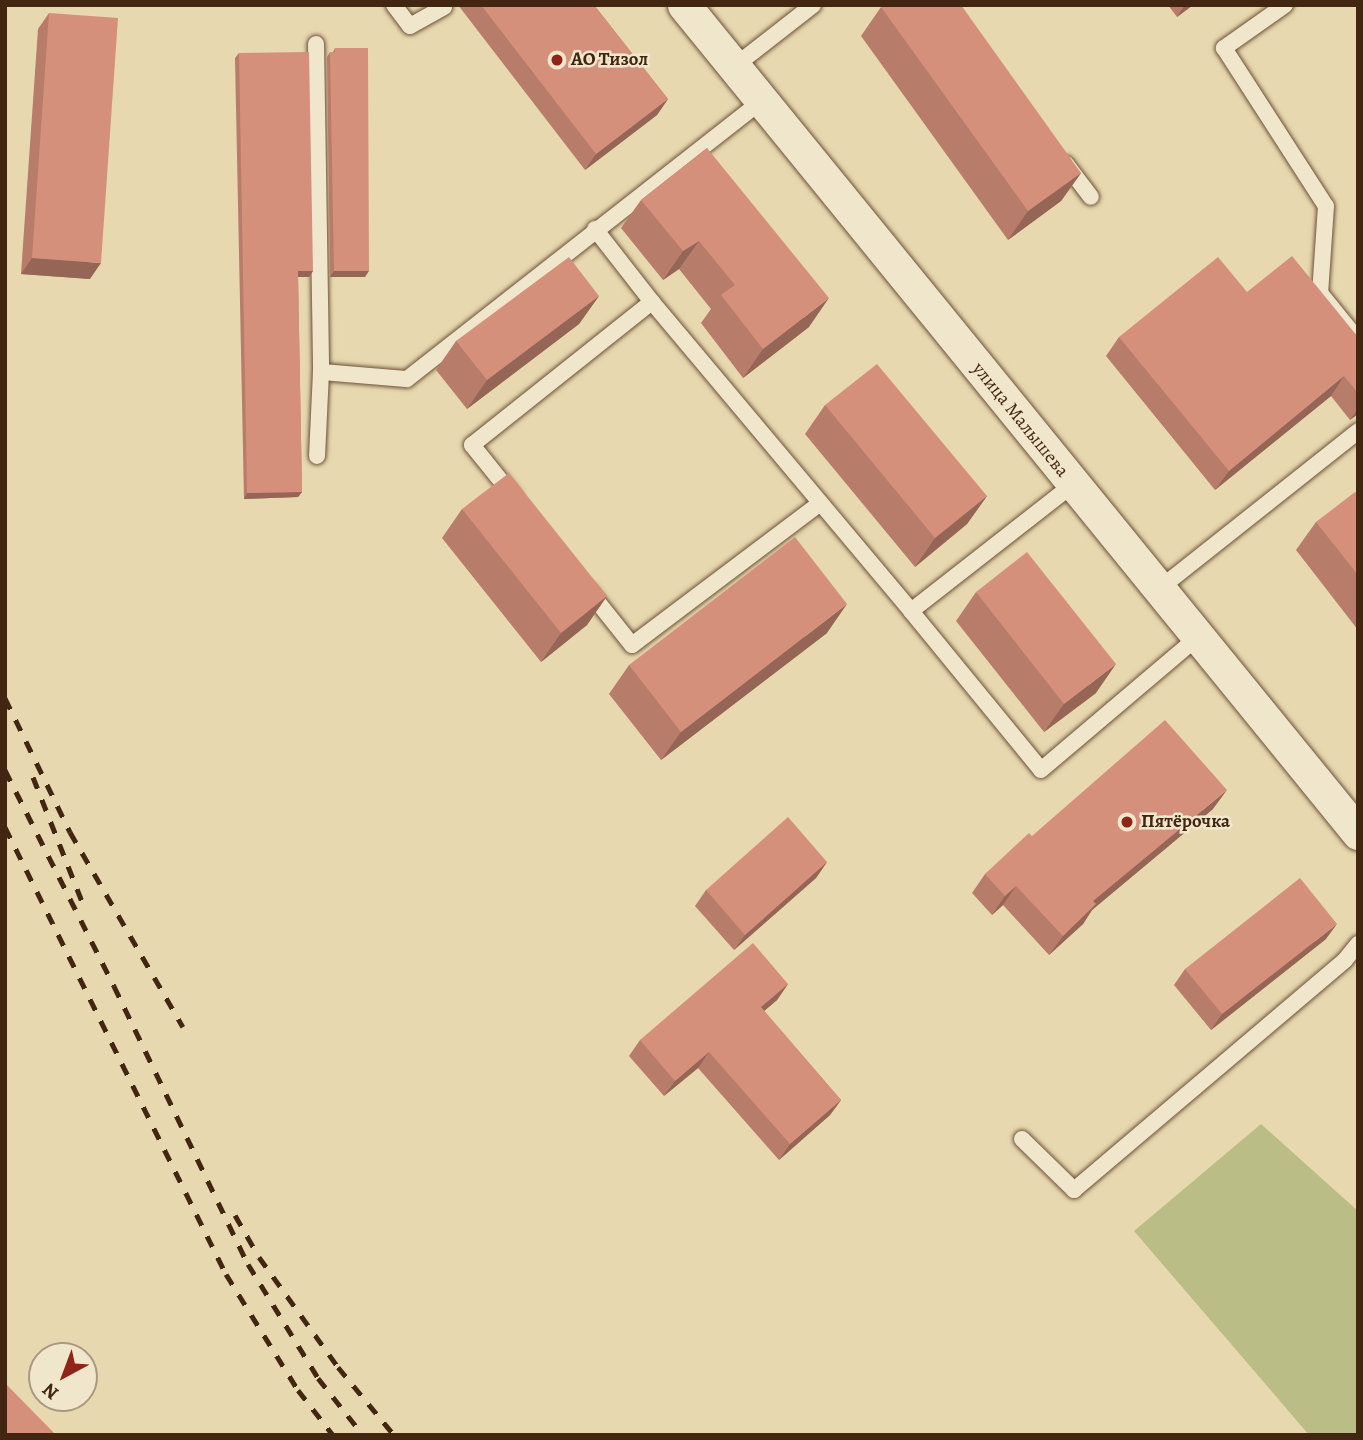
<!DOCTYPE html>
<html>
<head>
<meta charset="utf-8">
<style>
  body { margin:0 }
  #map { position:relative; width:1363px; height:1440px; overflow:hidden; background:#e8d8af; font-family:Alegreya,serif }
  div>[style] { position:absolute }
  .green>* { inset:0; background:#bbbd87 }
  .roads { filter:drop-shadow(0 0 2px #6c5239) drop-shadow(0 0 2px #6c5239) }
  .service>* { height:16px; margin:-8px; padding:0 8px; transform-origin:8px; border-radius:8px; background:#f0e6cb }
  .minor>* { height:33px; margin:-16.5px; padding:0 16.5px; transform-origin:16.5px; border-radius:16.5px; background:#f0e6cb }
  .rail>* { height:5px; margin-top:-2.5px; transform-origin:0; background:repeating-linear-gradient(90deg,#422612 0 12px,transparent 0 24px) }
  .wall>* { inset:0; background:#b77c6a }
  .shaded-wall>* { inset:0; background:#956556 }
  .building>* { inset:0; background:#d5907b }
  .dots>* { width:19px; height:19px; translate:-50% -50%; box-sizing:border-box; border:4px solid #f0e6cb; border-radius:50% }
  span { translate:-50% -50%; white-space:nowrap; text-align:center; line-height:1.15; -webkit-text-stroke:5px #f0e6cb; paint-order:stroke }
  .poi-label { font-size:19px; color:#422612; font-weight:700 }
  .left { translate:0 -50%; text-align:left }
  .street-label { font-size:19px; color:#422612 }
  .frame { position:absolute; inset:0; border:7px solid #422612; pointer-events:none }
  .north { position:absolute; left:28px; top:1342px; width:70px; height:70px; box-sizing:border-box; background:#f0e6cb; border:2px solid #aa9981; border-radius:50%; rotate:221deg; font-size:19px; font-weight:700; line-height:28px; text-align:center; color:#422612 }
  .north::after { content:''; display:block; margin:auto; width:24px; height:32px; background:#8f2418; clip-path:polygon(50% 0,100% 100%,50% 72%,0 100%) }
</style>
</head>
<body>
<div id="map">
  <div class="green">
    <div style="clip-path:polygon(1261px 1124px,1358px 1211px,1358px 1435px,1309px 1435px,1134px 1231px)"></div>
  </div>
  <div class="roads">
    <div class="service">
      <div style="left:394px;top:5px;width:26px;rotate:53deg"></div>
      <div style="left:410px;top:26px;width:39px;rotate:-29deg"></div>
      <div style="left:1285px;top:5px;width:75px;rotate:144.8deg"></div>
      <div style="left:1224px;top:48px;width:188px;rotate:57.2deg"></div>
      <div style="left:1326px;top:206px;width:87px;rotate:93.9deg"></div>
      <div style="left:1320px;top:293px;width:60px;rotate:51deg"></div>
      <div style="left:316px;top:44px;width:328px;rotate:89.1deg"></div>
      <div style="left:321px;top:372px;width:84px;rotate:92.7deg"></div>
      <div style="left:735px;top:66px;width:99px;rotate:-38deg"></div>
      <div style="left:1066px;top:164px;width:41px;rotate:52.9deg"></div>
      <div style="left:595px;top:229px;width:93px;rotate:52deg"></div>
      <div style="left:652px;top:302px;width:403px;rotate:50deg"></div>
      <div style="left:911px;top:611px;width:204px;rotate:-38deg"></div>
      <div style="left:321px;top:372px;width:86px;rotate:4.7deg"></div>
      <div style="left:407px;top:379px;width:451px;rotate:-38.1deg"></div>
      <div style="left:514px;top:497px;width:67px;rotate:-128.9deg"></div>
      <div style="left:472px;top:445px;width:230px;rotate:-38.5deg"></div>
      <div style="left:1159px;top:589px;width:254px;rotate:-38.4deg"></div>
      <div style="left:589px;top:591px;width:69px;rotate:51.5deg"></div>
      <div style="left:632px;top:645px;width:234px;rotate:-37deg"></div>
      <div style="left:911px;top:611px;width:205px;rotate:50.7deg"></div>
      <div style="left:1041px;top:770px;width:206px;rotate:-40.3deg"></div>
      <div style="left:1022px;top:1139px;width:73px;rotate:44.4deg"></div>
      <div style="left:1074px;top:1190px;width:355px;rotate:-40.3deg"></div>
      <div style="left:1345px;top:960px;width:21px;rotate:-51deg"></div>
    </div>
    <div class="minor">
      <div style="left:684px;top:5px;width:1068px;rotate:50.85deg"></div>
    </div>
  </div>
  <div class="rail">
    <div style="left:5px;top:698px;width:149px;rotate:64.1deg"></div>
    <div style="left:70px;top:832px;width:225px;rotate:59.9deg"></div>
    <div style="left:5px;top:770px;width:242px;rotate:63.2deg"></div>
    <div style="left:114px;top:986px;width:309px;rotate:64.3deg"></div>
    <div style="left:248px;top:1264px;width:134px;rotate:58.4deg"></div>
    <div style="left:318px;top:1378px;width:73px;rotate:51.7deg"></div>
    <div style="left:33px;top:777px;width:136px;rotate:68.5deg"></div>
    <div style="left:5px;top:827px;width:499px;rotate:63.7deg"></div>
    <div style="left:226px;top:1274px;width:137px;rotate:58.2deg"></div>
    <div style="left:298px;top:1390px;width:57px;rotate:52.1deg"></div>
    <div style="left:235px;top:1215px;width:48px;rotate:60.3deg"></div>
    <div style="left:259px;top:1257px;width:135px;rotate:54.3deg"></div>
    <div style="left:338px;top:1367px;width:88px;rotate:50.5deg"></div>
  </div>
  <div class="wall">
    <div style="clip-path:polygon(458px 5px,594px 5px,668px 99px,657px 115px,585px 170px)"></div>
    <div style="clip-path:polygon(1168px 5px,1193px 5px,1177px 17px)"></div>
    <div style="clip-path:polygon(881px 7px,1081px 173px,1061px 201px,1008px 240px,861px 36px)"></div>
    <div style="clip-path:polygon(49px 13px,90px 279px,21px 274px,38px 29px)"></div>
    <div style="clip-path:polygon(335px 48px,365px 277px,330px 277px,327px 57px,330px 52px,333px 52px)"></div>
    <div style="clip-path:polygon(239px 53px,313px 271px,309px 277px,298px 277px,302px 492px,298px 497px,244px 499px,235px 58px)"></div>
    <div style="clip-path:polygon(707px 148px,809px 327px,743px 378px,701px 323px,711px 309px,679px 269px,663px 280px,621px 228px,641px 200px)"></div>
    <div style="clip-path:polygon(1247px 292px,1358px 337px,1358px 414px,1350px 420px,1331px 396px,1215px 490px,1106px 356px,1119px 337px)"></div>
    <div style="clip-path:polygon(599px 296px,579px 324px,467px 409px,436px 370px,456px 341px)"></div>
    <div style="clip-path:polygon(825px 405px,987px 496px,967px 524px,915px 567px,805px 434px)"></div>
    <div style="clip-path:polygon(1358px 495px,1358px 630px,1296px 550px,1316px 522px)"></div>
    <div style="clip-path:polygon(462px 509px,607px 596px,587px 625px,541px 662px,442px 538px)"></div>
    <div style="clip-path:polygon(976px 592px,1096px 693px,1044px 732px,956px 621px)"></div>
    <div style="clip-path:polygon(827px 633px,661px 760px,609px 694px,629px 665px)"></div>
    <div style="clip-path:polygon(1213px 809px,1092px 910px,1083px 924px,1049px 955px,1003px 905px,992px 915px,972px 893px,985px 874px,1032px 836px)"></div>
    <div style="clip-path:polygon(827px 862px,816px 878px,734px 950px,695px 906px,706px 890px)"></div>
    <div style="clip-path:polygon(1326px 939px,1211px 1030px,1174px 985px,1185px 969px)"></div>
    <div style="clip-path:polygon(788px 984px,777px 1000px,764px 1011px,841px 1100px,830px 1115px,779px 1160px,698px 1068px,664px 1096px,629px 1056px,640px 1040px)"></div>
  </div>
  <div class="shaded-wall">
    <div style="clip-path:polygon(1185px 5px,1193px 5px,1177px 17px)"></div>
    <div style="clip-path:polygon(668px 99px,657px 115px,585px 170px,596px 154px)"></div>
    <div style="clip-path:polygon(1081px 173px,1061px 201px,1008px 240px,1028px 211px)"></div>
    <div style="clip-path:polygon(699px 241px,679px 269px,663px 280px,683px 251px)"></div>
    <div style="clip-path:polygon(32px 258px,101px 263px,90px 279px,21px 274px)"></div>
    <div style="clip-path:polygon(298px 271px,313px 271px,309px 277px,294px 277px)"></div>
    <div style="clip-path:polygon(334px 271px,369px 271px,365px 277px,330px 277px)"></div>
    <div style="clip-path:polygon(599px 296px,579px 324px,467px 409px,487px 380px)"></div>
    <div style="clip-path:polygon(829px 298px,809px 327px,743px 378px,763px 349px)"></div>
    <div style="clip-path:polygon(1344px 376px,1331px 396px,1215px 490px,1229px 471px)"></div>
    <div style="clip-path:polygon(1358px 409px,1358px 414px,1350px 420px)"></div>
    <div style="clip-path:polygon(302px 492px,298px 497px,244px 499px,247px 493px)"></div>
    <div style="clip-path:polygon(987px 496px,967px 524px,915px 567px,935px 538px)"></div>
    <div style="clip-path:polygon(607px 596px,587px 625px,541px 662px,561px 633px)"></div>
    <div style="clip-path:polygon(847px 604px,827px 633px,661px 760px,681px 732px)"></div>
    <div style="clip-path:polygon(1116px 664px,1096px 693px,1044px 732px,1064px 704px)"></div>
    <div style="clip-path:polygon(1227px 790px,1213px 809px,1092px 910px,1083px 924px,1049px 955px,1063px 936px,1093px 901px)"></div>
    <div style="clip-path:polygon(827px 862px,816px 878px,734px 950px,745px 935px)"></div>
    <div style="clip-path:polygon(1016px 886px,1003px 905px,992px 915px,1005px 896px)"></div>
    <div style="clip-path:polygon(1337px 924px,1326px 939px,1211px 1030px,1222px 1014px)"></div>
    <div style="clip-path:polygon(788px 984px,777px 1000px,750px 1023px,761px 1007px)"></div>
    <div style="clip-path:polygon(709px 1052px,698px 1068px,664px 1096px,675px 1081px)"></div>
    <div style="clip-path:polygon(841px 1100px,830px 1115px,779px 1160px,790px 1144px)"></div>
  </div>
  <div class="building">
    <div style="clip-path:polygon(481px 5px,594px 5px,668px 99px,596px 154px)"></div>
    <div style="clip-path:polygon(884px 5px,961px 5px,1081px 173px,1028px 211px,881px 7px)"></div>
    <div style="clip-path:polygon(49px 13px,118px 18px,101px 263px,32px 258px)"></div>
    <div style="clip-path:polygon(335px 48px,368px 48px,369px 271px,334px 271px,330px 52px,335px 52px)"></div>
    <div style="clip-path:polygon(309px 52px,313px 271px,298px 271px,302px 492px,247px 493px,239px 53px)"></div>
    <div style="clip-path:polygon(707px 148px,829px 298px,763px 349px,721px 295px,735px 285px,699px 241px,683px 251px,641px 200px)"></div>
    <div style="clip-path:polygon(1292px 256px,1358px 337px,1358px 393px,1344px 376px,1229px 471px,1119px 337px,1218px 257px,1247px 292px)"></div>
    <div style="clip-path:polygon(569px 257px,599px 296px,487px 380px,456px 341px)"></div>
    <div style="clip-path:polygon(877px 364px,987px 496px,935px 538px,825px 405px)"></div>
    <div style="clip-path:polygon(509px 473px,607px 596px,561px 633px,462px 509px)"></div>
    <div style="clip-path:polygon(1355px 492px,1358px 495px,1358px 575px,1316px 522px)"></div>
    <div style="clip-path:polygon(795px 537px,847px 604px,681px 732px,629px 665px)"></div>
    <div style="clip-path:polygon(1027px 552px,1116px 664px,1064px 704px,976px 592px)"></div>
    <div style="clip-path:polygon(1165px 720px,1227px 790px,1093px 901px,1096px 904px,1063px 936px,1016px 886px,1005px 896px,985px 874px,1029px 833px,1032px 836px)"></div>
    <div style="clip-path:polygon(788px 817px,827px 862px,745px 935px,706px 890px)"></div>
    <div style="clip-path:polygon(1300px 878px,1337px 924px,1222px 1014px,1185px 969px)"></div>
    <div style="clip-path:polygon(753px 943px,788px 984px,761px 1007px,841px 1100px,790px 1144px,709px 1052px,675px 1081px,640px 1040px)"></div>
    <div style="clip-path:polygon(5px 1383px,56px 1435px,5px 1435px)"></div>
  </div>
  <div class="dots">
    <div style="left:557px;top:60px;background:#8f2418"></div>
    <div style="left:1127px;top:822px;background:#8f2418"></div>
  </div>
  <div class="poi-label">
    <span class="left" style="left:571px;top:60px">АО Тизол</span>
    <span class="left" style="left:1141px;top:822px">Пятёрочка</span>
  </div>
  <div class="street-label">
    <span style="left:1020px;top:420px;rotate:51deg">улица Малышева</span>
  </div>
  <div class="frame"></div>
  <div class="north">N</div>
</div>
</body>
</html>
